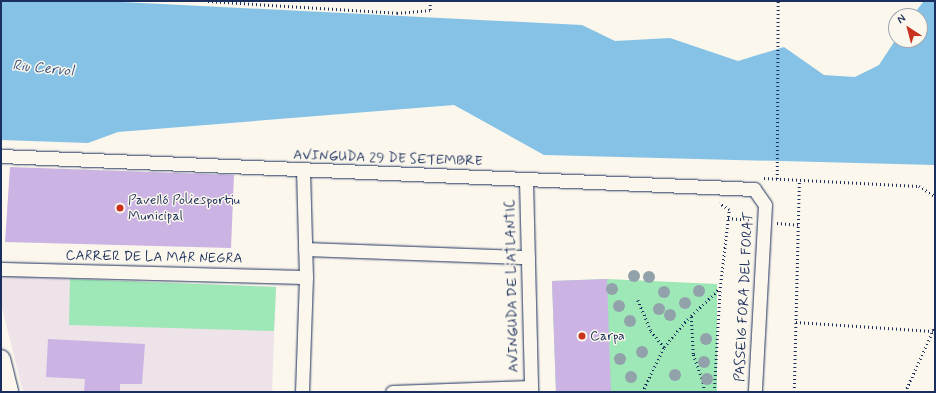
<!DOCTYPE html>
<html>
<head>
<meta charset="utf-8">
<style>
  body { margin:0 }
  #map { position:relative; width:936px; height:393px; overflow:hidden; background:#fbf7ec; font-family:Mynerve,sans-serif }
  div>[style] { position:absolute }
  .built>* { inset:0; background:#ede3e9 }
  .green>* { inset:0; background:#9ee7b6 }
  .water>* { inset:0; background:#86c2e5 }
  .building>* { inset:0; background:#cbb4e3 }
  .path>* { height:2.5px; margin-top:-1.25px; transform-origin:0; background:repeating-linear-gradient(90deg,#1b2f5e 0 1px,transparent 0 4px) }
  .roads { filter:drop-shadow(0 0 1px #1b2f5e) drop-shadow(0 0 1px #1b2f5e) }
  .street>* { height:13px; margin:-6.5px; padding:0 6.5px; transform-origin:6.5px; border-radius:6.5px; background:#fbf7ec }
  .secondary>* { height:18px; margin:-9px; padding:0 9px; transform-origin:9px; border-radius:9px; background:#fbf7ec }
  .trees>* { width:12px; height:12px; margin:-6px; border-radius:50%; background:#92a2aa }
  .dots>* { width:11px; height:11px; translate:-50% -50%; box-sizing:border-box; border:2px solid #fbf7ec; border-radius:50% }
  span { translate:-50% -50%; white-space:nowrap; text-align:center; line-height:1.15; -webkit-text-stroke:3px #fbf7ec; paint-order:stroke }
  .street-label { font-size:14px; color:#1b2f5e }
  .poi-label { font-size:14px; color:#1b2f5e }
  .left { translate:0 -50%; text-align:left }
  .water-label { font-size:15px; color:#365480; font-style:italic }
  .frame { position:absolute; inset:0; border:2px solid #1b2f5e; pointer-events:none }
  .north { position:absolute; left:888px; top:8px; width:40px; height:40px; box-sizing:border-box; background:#fbf7ec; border:1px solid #a1a7b3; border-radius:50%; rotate:324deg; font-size:11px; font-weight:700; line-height:16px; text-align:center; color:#1b2f5e }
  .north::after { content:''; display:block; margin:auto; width:14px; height:18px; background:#c8321e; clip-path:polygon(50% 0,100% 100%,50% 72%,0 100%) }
</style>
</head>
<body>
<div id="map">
  <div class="built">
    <div style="clip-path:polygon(1px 276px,276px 287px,272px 392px,23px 392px,1px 304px)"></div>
  </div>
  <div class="green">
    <div style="clip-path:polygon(70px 279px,276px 287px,274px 331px,69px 325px)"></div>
    <div style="clip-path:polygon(607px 279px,717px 284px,717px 392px,556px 392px,552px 281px)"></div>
  </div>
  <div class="water">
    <div style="clip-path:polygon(1px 1px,102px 1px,582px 25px,615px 41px,670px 38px,738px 61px,784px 47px,824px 75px,855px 77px,879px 65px,896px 39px,920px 40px,920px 16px,912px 16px,924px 1px,935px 1px,935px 165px,544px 155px,454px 105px,118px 132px,88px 143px,1px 140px)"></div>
  </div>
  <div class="building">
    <div style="clip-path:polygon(10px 167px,234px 175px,231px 248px,5px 242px)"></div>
    <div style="clip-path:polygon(607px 279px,611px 392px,556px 392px,552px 281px)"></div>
    <div style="clip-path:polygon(48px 339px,145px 344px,142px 384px,120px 384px,120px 392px,84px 392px,85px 379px,46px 377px)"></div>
  </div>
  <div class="path">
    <div style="left:208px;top:1px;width:189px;rotate:3.6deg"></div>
    <div style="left:397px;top:13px;width:33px;rotate:-5deg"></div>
    <div style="left:430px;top:10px;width:9px;rotate:-90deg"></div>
    <div style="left:764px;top:178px;width:155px;rotate:3deg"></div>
    <div style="left:919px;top:186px;width:19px;rotate:32deg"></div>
    <div style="left:777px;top:179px;width:178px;rotate:-89.7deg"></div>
    <div style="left:728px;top:218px;width:22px;rotate:5deg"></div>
    <div style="left:777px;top:223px;width:21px;rotate:5deg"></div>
    <div style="left:638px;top:300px;width:34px;rotate:67deg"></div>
    <div style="left:651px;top:331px;width:21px;rotate:51deg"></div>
    <div style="left:796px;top:322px;width:137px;rotate:3.8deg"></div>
    <div style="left:642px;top:392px;width:50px;rotate:-63.9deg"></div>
    <div style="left:664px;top:347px;width:40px;rotate:-50deg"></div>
    <div style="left:704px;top:392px;width:10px;rotate:-96deg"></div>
    <div style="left:703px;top:382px;width:30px;rotate:-110deg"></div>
    <div style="left:693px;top:354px;width:38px;rotate:-93deg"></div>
    <div style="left:691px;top:316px;width:40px;rotate:-44deg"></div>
    <div style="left:720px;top:288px;width:79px;rotate:-83.4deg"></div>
    <div style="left:729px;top:210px;width:12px;rotate:-145deg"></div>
    <div style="left:714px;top:392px;width:103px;rotate:-86.7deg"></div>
    <div style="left:794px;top:392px;width:212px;rotate:-88.6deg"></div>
    <div style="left:905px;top:392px;width:72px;rotate:-65.6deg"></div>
  </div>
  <div class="roads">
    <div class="street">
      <div style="left:1px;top:156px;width:754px;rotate:2.51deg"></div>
      <div style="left:754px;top:189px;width:19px;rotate:55deg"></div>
      <div style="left:765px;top:205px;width:187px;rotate:93.1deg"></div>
      <div style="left:526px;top:180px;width:212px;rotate:88.6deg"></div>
      <div style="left:305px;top:249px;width:223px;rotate:2.1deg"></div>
      <div style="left:1px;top:269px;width:305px;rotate:1.5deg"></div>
      <div style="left:302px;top:392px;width:115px;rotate:-88deg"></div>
      <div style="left:306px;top:277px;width:106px;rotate:-91.6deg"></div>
      <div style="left:392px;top:392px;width:138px;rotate:-2.1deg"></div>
    </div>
    <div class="secondary">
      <div style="left:1px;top:359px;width:34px;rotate:76deg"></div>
    </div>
  </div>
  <div class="trees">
    <div style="left:634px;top:276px"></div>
    <div style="left:649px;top:277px"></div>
    <div style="left:612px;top:289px"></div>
    <div style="left:699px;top:291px"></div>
    <div style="left:664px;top:292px"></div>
    <div style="left:685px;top:303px"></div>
    <div style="left:619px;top:306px"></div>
    <div style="left:659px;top:309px"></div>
    <div style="left:670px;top:315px"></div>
    <div style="left:630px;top:321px"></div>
    <div style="left:706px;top:339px"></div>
    <div style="left:642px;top:352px"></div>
    <div style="left:620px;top:359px"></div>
    <div style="left:704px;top:362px"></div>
    <div style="left:675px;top:375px"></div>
    <div style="left:631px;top:377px"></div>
    <div style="left:707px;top:379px"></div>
  </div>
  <div class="dots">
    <div style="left:120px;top:208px;background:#c8321e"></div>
    <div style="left:582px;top:336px;background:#c8321e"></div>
  </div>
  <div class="street-label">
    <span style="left:388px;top:158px;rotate:2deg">AVINGUDA 29 DE SETEMBRE</span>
    <span style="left:154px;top:257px;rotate:1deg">CARRER DE LA MAR NEGRA</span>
    <span style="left:512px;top:286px;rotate:-91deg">AVINGUDA DE L'ATLANTIC</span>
    <span style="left:744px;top:297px;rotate:-87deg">PASSEIG FORA DEL FORAT</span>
  </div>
  <div class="poi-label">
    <span class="left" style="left:128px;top:208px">Pavelló Poliesportiu<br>Municipal</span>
    <span class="left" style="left:590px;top:336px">Carpa</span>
  </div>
  <div class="water-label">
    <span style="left:43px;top:69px;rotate:6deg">Riu Cervol</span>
  </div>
  <div class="frame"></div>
  <div class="north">N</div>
</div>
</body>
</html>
